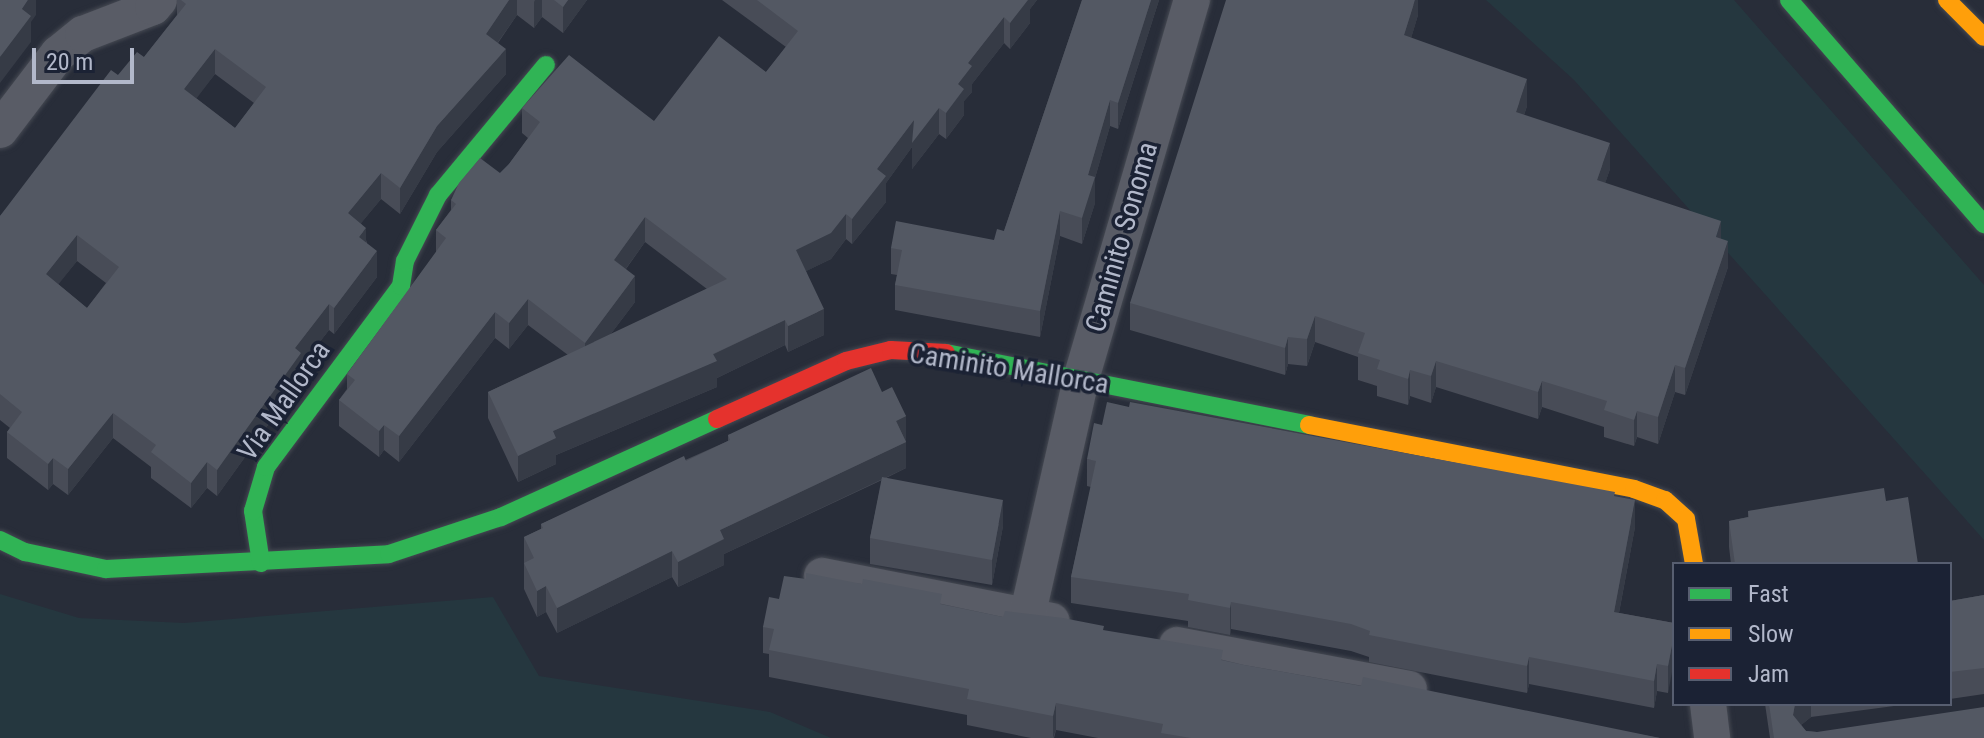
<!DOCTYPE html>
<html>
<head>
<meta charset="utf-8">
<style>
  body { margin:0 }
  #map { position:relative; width:1984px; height:738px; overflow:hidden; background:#282d39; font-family:"Roboto Condensed",sans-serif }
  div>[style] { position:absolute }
  .green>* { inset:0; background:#25373f }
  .roads { filter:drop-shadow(0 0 2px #454952) drop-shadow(0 0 2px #454952) }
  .street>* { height:36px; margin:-18px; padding:0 18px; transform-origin:18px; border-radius:18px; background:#595c66 }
  .fast>* { height:18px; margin:-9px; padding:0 9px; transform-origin:9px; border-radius:9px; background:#30b455 }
  .slow>* { height:18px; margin:-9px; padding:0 9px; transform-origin:9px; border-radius:9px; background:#ff9f0a }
  .jam>* { height:18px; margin:-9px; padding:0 9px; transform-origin:9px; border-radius:9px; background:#e5322d }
  .wall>* { inset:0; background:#484c57 }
  .shaded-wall>* { inset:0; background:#363b46 }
  .building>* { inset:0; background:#535863 }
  span { translate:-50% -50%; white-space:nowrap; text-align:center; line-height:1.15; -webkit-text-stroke:7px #1b2234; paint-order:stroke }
  .street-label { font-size:28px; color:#b2b8ca }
  .legend { position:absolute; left:1672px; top:562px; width:280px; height:144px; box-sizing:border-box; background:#1b2234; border:2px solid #575e70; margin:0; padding:10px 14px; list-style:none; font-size:24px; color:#b2b8ca }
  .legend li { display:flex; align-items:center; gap:16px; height:40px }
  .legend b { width:40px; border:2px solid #575e70 }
  .scale { position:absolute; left:32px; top:48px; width:102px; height:36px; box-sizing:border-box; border:4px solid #b2b8ca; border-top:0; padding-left:10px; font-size:24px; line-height:28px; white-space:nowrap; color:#b2b8ca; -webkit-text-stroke:6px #1b2234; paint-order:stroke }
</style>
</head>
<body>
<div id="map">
  <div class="green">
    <div style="clip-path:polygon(1486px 0,1734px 0,1984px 285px,1984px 540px,1574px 80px)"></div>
    <div style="clip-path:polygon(0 594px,79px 618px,184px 623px,493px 597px,539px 676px,770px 712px,831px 738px,0 738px)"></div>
  </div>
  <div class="roads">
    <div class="street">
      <div style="left:0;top:130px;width:96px;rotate:-52.7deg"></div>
      <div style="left:58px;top:54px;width:32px;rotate:-39deg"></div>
      <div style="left:83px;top:34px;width:75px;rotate:-21.1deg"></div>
      <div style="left:153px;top:7px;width:9px;rotate:-49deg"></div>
      <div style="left:822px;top:576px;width:234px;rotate:11.1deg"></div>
      <div style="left:1027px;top:617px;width:244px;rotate:-77.2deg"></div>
      <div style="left:1081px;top:379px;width:395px;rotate:-73.7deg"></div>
      <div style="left:1177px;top:645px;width:236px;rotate:10.7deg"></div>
      <div style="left:1708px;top:704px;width:34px;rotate:83deg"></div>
    </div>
    <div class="fast">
      <div style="left:1789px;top:0;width:297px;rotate:49deg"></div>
      <div style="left:946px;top:353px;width:370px;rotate:11.2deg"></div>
      <div style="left:0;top:540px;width:28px;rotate:26deg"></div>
      <div style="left:25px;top:552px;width:83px;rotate:11.9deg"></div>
      <div style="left:106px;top:569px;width:283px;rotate:-3deg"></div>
      <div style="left:389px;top:554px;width:118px;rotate:-18.3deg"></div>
      <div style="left:501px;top:517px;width:237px;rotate:-24.4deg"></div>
      <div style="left:261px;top:563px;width:53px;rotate:-98.7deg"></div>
      <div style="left:253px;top:511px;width:46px;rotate:-73.5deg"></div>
      <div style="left:266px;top:467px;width:226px;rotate:-53.3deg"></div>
      <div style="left:401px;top:286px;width:25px;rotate:-81deg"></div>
      <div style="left:405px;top:261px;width:74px;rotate:-63.4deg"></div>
      <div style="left:438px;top:195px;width:169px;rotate:-50.3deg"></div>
    </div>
    <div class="slow">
      <div style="left:1947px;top:0;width:52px;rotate:45deg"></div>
      <div style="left:1309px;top:425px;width:331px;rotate:11.1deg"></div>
      <div style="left:1634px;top:489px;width:33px;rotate:20deg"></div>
      <div style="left:1665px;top:500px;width:28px;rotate:42deg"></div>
      <div style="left:1686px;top:519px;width:46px;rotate:79.9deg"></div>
    </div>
    <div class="jam">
      <div style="left:717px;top:419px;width:141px;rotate:-24.2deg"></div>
      <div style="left:846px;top:361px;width:46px;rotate:-13.7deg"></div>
      <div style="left:891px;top:350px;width:55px;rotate:3.1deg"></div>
    </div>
  </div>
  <div class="wall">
    <div style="clip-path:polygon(evenodd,177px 0,587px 0,563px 33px,542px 17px,534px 28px,517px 15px,498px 43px,506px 74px,437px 152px,400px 214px,381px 199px,361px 223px,377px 277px,334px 334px,329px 330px,301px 366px,301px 379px,217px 496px,207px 488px,191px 508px,151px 478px,151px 467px,113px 438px,68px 495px,53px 484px,48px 490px,7px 458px,7px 432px,10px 428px,0 420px,0 216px,118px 75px,144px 57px,177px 15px,177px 0,215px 74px,254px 103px,235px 128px,196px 98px,215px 74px,177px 0,77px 261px,106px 283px,87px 308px,58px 284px,77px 261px)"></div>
    <div style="clip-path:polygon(evenodd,722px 0,1037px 0,1030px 9px,1030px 23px,1010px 49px,1004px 43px,972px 84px,972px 92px,964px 101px,964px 115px,946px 139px,939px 134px,912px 169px,912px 147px,886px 183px,886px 202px,852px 244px,846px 239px,831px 259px,806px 271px,824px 335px,788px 352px,785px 345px,717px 378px,717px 387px,556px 455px,556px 464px,518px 482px,488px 418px,488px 392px,568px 355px,528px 325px,509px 349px,495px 338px,399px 462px,384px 450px,379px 457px,339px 426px,339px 400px,347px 389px,347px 374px,436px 253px,436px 230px,451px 210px,451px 200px,500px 173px,509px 164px,528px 138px,522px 133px,522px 108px,654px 121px,766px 72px,786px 47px,722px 0,645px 242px,707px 289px,610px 335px,635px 302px,626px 269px,645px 242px)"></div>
    <div style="clip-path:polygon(1082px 0,1159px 0,1118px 129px,1110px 126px,1095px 178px,1095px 203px,1082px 244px,1060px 236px,1040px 337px,895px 310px,895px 285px,897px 275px,891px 274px,891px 248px,994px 240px,1004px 231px)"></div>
    <div style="clip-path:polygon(1418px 0,1418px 15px,1411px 38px,1527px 106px,1524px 115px,1610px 169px,1605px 183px,1721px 239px,1728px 267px,1685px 395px,1675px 392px,1658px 444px,1637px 437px,1634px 446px,1604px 437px,1604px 427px,1542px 407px,1538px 419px,1436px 387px,1431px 403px,1410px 396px,1408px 405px,1377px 396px,1377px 386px,1358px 380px,1358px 357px,1315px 342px,1307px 366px,1288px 364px,1285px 375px,1130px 330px,1130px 303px)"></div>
    <div style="clip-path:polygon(882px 392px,906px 416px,906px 468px,886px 478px,1003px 526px,992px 585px,870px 564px,870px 538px,882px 480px,724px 554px,724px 565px,678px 587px,672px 577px,557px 633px,546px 612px,537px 617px,524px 589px,524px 537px,541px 529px,541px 524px,728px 441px,728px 435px)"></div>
    <div style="clip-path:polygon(1087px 459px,1615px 497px,1635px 527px,1619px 613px,1674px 623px,1668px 693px,1657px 691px,1654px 708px,1529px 684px,1527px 693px,1369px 662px,1369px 657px,1351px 651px,1231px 629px,1230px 635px,1188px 627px,1188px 621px,1071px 603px,1071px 577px,1091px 487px,1087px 486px)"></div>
    <div style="clip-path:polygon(1886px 501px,1918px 564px,1731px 564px,1729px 547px,1729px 521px,1748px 517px,1748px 511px)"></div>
    <div style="clip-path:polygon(806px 579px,862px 584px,942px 604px,1003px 617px,1104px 631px,1244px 665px,1660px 738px,1098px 738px,1056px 730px,1054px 738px,1031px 738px,967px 725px,967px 715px,769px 677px,769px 654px,763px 653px,763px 627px,779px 599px)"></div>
    <div style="clip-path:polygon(1984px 595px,1984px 694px,1950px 699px,1950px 601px)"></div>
    <div style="clip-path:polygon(1765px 704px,1909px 704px,1811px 717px,1801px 725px,1806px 731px,1817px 732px,1984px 738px,1770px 738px)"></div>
  </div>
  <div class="shaded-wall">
    <div style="clip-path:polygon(28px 0,36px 0,36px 15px,31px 22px,31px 42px,0 83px,0 57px,22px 9px)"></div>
    <div style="clip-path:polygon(509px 0,517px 0,517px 15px,486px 59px,486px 34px)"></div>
    <div style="clip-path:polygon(535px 0,542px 0,542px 17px,534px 28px,534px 2px)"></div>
    <div style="clip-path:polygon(568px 0,587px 0,563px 33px,563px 7px)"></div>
    <div style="clip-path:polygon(1023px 0,1037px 0,1030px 9px,1030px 23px,1010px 49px,1010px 23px)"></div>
    <div style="clip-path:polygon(1151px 0,1159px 0,1118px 129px,1118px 103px)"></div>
    <div style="clip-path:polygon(1415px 0,1418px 0,1418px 15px,1404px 62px,1404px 35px)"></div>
    <div style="clip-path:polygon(1004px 17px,1004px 43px,972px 84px,972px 92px,964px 101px,964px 115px,946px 139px,946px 113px,958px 84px,968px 63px)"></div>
    <div style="clip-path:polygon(215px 49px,215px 74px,184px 115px,184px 89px)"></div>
    <div style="clip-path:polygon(506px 49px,506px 74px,437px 152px,400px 214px,400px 188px,437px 126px)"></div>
    <div style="clip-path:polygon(1527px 79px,1527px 106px,1516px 139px,1516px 112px)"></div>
    <div style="clip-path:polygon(1110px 100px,1110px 126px,1095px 178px,1095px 203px,1082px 244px,1082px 218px,1088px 175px)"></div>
    <div style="clip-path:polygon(939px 108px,939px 134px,912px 169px,912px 147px,886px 183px,886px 202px,852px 244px,852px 219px,877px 169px,914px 120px)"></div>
    <div style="clip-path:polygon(1610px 143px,1610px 169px,1597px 207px,1597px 180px)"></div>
    <div style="clip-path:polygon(381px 173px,381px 199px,348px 239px,348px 213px)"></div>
    <div style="clip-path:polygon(1060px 211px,1060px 236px,1040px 337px,1040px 311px)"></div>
    <div style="clip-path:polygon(846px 214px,846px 239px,831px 259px,796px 276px,796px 250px)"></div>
    <div style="clip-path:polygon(645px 217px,645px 242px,614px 285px,614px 260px)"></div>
    <div style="clip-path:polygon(1721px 221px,1721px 247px,1716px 237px)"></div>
    <div style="clip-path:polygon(366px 228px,366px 253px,359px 237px)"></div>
    <div style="clip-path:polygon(77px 235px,77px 261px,46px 300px,46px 274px)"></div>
    <div style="clip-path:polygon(1728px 241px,1728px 267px,1685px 395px,1685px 368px)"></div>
    <div style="clip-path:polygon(377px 251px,377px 277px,334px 334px,334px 308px)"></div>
    <div style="clip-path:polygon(635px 276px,635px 302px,585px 368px,585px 343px)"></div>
    <div style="clip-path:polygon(528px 299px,528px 325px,509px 349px,509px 323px)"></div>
    <div style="clip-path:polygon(329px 304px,329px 330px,301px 366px,301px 379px,217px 496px,217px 470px,295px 348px)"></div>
    <div style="clip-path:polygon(824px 309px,824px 335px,788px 352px,788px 326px)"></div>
    <div style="clip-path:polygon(495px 312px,495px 338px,399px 462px,399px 436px)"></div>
    <div style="clip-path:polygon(1315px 316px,1315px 342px,1307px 366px,1307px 339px)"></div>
    <div style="clip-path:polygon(785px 320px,785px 345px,717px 378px,717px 387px,556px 455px,556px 464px,518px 482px,518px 456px,553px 431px)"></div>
    <div style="clip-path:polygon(1288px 337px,1288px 364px,1285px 375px,1285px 348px)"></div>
    <div style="clip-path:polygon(1436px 361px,1436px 387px,1431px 403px,1431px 376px)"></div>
    <div style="clip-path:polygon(1675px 365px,1675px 392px,1658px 444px,1658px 417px)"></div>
    <div style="clip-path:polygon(1410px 370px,1410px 396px,1408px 405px,1408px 379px)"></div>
    <div style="clip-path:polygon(1542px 381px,1542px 407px,1538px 419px,1538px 392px)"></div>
    <div style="clip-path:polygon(1637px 411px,1637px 437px,1634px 446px,1634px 420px)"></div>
    <div style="clip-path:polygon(113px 413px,113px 438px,68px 495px,68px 469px)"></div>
    <div style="clip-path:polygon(906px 416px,906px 442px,896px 421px)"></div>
    <div style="clip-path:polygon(384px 425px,384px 450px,379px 457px,379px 431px)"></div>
    <div style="clip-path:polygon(906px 442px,906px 468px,724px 554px,724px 565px,678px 587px,678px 562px,720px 530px)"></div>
    <div style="clip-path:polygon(53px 458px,53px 484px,48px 490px,48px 464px)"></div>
    <div style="clip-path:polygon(207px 462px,207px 488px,191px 508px,191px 483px)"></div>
    <div style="clip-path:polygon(1003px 500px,1003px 526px,992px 585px,992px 560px)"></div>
    <div style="clip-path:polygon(1635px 500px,1635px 527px,1614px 639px,1614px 612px)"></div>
    <div style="clip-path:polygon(672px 551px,672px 577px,557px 633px,557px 608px)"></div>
    <div style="clip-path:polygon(546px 586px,546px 612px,537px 617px,537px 591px)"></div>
    <div style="clip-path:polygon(1231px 602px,1231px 629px,1230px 635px,1230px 608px)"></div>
    <div style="clip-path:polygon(1674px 635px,1674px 662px,1668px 693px,1668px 666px)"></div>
    <div style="clip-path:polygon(1529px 657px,1529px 684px,1527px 693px,1527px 666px)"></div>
    <div style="clip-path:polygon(1657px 664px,1657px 691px,1654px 708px,1654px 681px)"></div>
    <div style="clip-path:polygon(1056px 703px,1056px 730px,1053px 738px,1053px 716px)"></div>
    <div style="clip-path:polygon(1795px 704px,1811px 704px,1811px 717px,1795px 730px,1793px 715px)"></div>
  </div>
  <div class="building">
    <div style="clip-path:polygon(0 0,28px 0,22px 9px,31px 16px,0 57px)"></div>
    <div style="clip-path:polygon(evenodd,181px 0,509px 0,486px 34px,506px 49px,437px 126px,400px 188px,381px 173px,348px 213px,366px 228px,359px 237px,377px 251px,334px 308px,329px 304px,295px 348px,301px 353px,217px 470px,207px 462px,191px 483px,151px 452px,156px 445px,113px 413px,68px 469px,53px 458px,48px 464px,7px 432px,22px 412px,0 394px,0 216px,111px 70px,118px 75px,137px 52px,144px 57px,186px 4px,181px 0,215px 49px,266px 87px,235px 128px,184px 89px,215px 49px,181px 0,77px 235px,119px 267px,87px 308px,46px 274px,77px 235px)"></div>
    <div style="clip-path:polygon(554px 0,568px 0,563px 7px)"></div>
    <div style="clip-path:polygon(757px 0,1028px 0,1010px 23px,1004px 17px,968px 63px,972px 66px,958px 84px,964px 89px,946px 113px,939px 108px,912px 143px,914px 120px,877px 169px,886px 176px,852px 219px,846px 214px,831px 233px,796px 250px,824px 309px,788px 326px,785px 320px,713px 354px,717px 361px,553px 431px,556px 438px,518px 456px,488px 392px,727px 279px,645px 217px,614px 260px,635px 276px,585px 343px,528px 299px,509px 323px,495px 312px,399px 436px,384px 425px,379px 431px,339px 400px,355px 380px,347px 374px,446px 238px,436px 230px,456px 204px,451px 200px,459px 183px,480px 158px,500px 173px,509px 164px,540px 122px,522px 108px,569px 55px,654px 121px,719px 36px,766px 72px,798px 31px)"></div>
    <div style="clip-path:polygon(1082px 0,1151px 0,1118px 103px,1110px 100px,1088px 175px,1095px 177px,1082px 218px,1060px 211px,1040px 311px,895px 285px,902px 250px,891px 248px,896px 221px,994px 240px,997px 229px,1004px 231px)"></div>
    <div style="clip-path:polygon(1226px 0,1415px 0,1404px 35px,1527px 79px,1516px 112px,1610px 143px,1597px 180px,1721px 221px,1716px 237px,1728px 241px,1685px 368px,1675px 365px,1658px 417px,1637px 411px,1634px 420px,1604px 410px,1607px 401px,1542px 381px,1538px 392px,1436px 361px,1431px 376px,1410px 370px,1408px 379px,1377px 369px,1380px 360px,1358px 353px,1365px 333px,1315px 316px,1307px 339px,1288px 337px,1285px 348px,1130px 303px)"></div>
    <div style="clip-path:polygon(871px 368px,882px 392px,892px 387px,906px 416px,896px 421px,906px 442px,720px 530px,724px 539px,678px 562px,672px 551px,557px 608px,546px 586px,537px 591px,524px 563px,534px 558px,524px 537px,543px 528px,541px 524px,684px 456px,686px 461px,730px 440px,728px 435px)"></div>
    <div style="clip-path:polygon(1107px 402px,1129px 407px,1130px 402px,1615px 492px,1614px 496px,1635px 500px,1614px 612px,1674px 623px,1674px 635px,1668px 666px,1657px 664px,1654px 681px,1529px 657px,1527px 666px,1369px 635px,1370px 631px,1351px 624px,1231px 602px,1230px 608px,1188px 600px,1189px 594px,1071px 577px,1096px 461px,1087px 459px,1094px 423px,1102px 425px)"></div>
    <div style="clip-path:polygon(882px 477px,1003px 500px,992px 560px,870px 538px)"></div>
    <div style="clip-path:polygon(1884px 488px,1886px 501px,1908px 497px,1918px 564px,1735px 564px,1729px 521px,1749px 517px,1748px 511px)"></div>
    <div style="clip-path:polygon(806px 573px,862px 584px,863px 579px,942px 594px,940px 604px,1003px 617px,1005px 611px,1063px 618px,1104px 626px,1103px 630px,1223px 650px,1221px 660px,1244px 665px,1361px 686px,1363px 677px,1660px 738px,1191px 738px,1161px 733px,1163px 724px,1056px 703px,1053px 716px,967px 699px,969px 689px,769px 650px,774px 629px,763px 627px,769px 597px,779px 599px,784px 576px,806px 579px)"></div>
    <div style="clip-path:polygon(1984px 595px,1984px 668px,1950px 672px,1950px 601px)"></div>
    <div style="clip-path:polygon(1769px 704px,1795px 704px,1793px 715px,1806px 731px,1817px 732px,1984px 707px,1984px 738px,1774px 738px)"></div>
  </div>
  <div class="street-label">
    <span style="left:1122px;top:237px;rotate:-74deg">Caminito Sonoma</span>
    <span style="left:1009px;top:369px;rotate:9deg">Caminito Mallorca</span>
    <span style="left:284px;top:401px;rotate:-55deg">Via Mallorca</span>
  </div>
  <ul class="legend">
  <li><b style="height:10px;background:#30b455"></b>Fast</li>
  <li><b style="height:10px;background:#ff9f0a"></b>Slow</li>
  <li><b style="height:10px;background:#e5322d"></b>Jam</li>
  </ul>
  <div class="scale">20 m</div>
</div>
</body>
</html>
